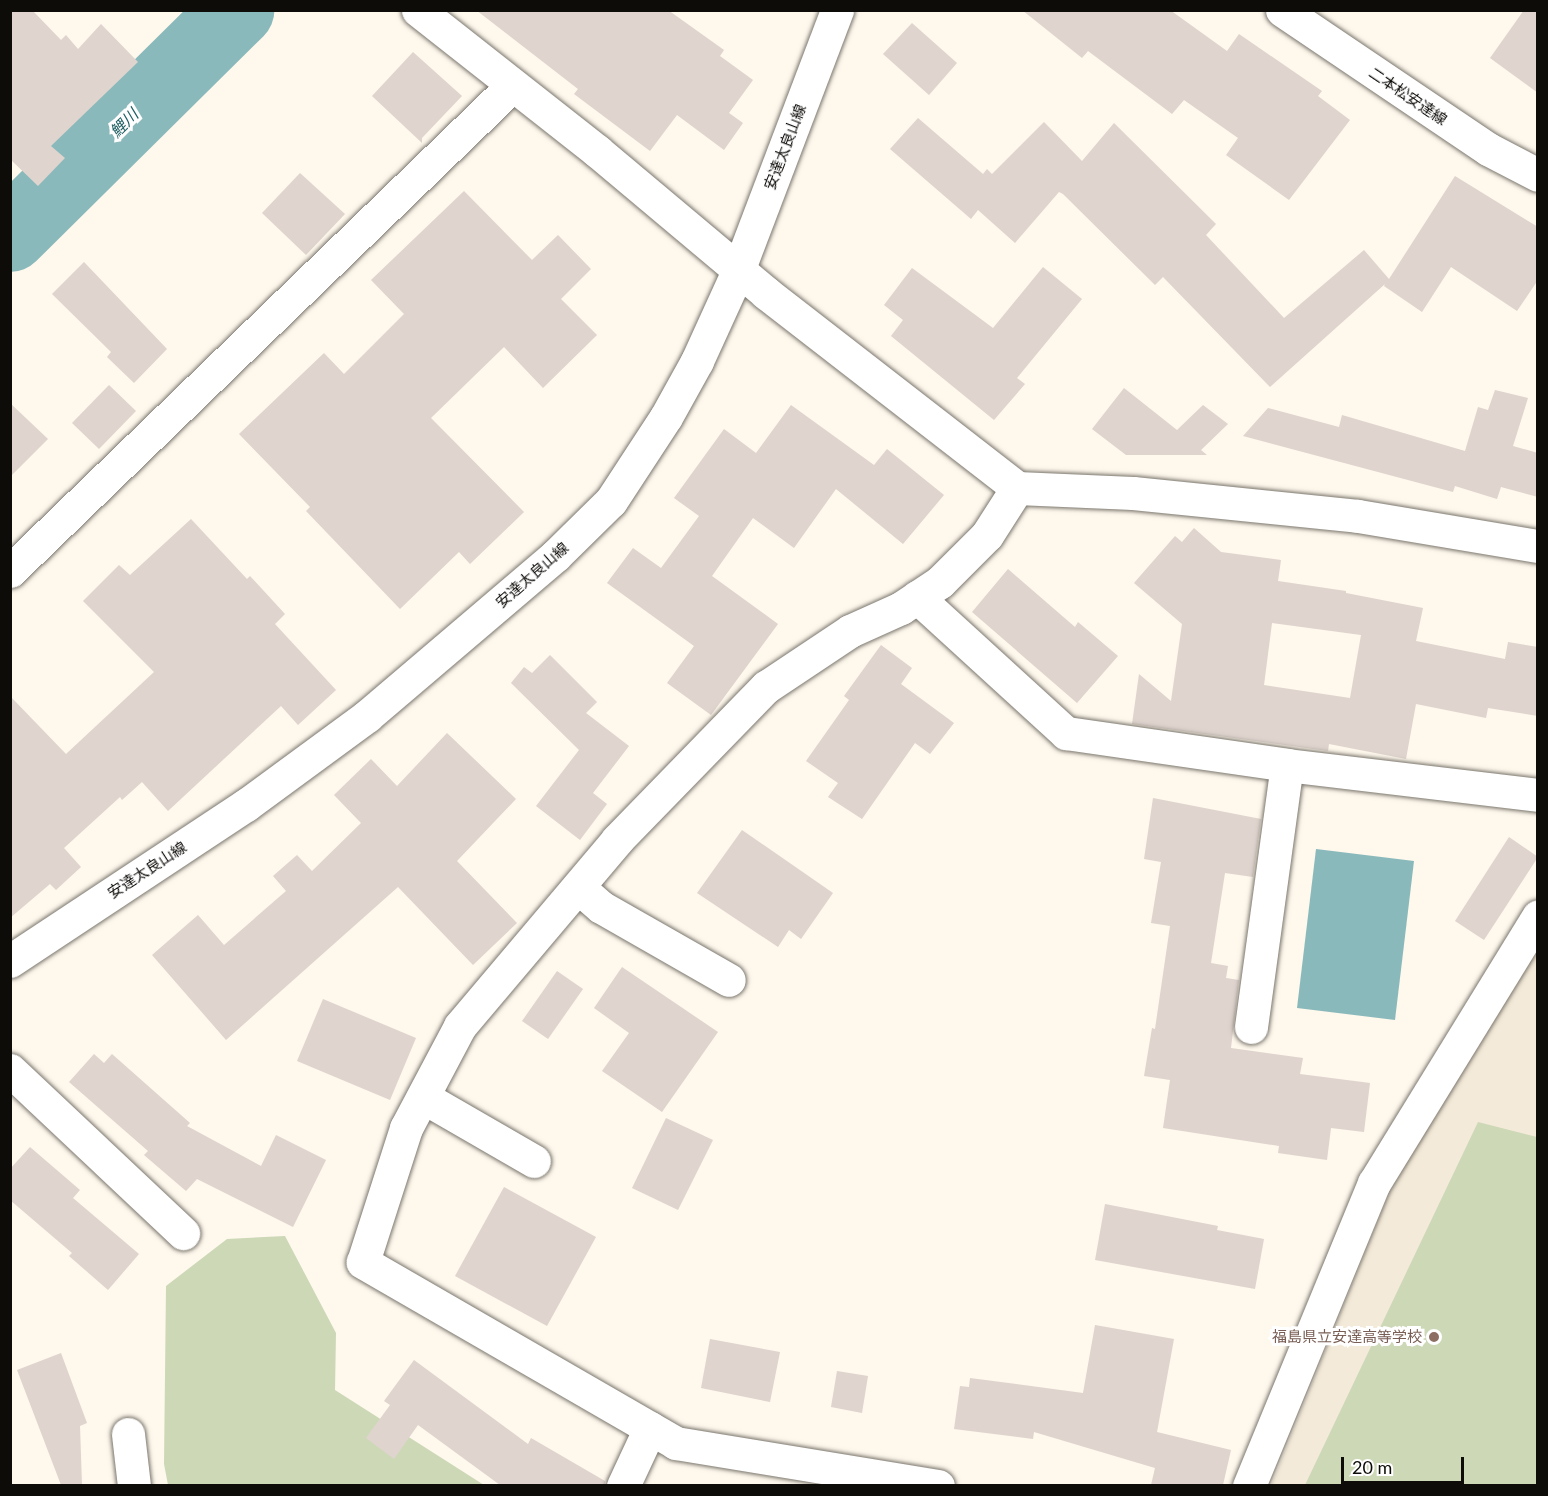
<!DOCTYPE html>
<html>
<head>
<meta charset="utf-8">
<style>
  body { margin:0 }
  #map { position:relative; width:1548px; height:1496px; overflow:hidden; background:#fef8ed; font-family:Lato,"Noto Sans JP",sans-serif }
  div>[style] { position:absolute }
  .built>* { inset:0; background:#f4ead9 }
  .green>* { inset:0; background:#cdd8b7 }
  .water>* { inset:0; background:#8ab9bb }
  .river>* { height:74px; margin:-37px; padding:0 37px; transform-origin:37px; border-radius:37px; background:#8ab9bb }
  .building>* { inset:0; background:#dfd4ce }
  .roads { filter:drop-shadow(0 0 2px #7b766d) drop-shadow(0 0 2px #7b766d) }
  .minor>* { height:33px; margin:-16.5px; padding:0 16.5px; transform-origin:16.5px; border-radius:16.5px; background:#fff }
  .tertiary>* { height:33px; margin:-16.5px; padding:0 16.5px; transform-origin:16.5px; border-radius:16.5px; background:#fff }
  .secondary>* { height:33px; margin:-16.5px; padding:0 16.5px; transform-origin:16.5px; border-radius:16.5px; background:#fff }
  .dots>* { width:16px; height:16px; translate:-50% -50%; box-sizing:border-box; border:3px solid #fff; border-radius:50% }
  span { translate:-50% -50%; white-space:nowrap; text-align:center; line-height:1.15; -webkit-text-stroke:6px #fff; paint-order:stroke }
  .street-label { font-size:15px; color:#0e0c09 }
  .education-label { font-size:15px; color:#785e54 }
  .right { translate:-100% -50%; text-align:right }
  .water-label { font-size:16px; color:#1f5f62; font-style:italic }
  .frame { position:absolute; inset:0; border:12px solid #0e0c09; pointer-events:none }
  .scale { position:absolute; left:1341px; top:1457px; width:123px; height:27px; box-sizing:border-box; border:3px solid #0e0c09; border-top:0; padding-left:8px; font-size:18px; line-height:21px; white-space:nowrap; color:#0e0c09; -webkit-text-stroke:4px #fff; paint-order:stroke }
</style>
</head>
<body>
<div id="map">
  <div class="built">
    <div style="clip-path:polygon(1537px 948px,1537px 1485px,1271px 1486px,1391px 1188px)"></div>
  </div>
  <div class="green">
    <div style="clip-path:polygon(1478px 1122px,1537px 1137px,1537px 1485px,1305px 1485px)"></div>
    <div style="clip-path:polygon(285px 1236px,336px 1333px,335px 1390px,484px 1485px,168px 1485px,164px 1464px,166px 1286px,227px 1239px)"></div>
  </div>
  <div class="water">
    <div style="clip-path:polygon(1316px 849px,1414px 861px,1395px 1020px,1297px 1008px)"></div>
  </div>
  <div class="river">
    <div style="left:10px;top:235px;width:320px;rotate:-44.7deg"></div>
  </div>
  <div class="building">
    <div style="clip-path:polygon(10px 10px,32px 10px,61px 40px,66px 35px,78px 49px,101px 24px,138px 62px,51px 146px,65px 158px,38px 186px,10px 159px)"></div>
    <div style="clip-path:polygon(476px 10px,668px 10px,724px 50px,720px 56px,753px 80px,729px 113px,743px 123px,724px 150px,677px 115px,650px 151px,574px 94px,578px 89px)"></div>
    <div style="clip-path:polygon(1022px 10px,1170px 10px,1227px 51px,1239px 34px,1322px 91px,1318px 96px,1350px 120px,1289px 200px,1226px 155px,1238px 138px,1184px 100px,1172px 114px,1088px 51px,1082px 58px)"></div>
    <div style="clip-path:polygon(1524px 10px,1538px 10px,1538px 93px,1490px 58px)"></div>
    <div style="clip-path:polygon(912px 23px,957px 63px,929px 95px,883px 54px)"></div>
    <div style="clip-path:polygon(413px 52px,462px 96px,422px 138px,422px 143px,372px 96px)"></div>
    <div style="clip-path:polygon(918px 118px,983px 174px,987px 169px,992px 174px,1044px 122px,1082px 161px,1114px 123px,1216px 224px,1206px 235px,1284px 318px,1364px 250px,1389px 279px,1455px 176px,1538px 227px,1538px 280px,1517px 311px,1451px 267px,1422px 312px,1384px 286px,1385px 284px,1270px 387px,1163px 277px,1155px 285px,1063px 194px,1059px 192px,1015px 243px,978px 210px,971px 219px,890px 149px)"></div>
    <div style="clip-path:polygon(300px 173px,345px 214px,306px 255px,262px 213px)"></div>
    <div style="clip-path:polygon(464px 191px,532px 260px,558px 235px,591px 269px,561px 299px,597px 335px,543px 388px,504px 347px,431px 418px,524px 512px,470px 564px,459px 552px,400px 609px,306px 511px,310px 507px,239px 434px,324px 353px,344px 374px,404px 314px,371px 280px)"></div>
    <div style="clip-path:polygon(84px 262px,167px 349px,134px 383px,107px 357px,111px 352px,52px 294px)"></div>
    <div style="clip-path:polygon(1043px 267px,1082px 299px,1017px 378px,1025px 384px,994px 420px,891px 336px,903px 320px,884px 305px,912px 268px,993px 328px)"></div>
    <div style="clip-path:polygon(109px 385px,136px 411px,99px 449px,72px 423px)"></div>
    <div style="clip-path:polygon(1124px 388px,1177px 430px,1203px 405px,1228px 424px,1201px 450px,1207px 455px,1126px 455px,1092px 429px)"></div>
    <div style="clip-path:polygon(1495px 390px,1528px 398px,1513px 446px,1538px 453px,1538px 497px,1501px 487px,1497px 499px,1455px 486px,1453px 492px,1243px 436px,1268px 408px,1339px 427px,1342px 415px,1465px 451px,1478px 407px,1488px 410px)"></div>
    <div style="clip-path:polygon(10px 403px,48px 439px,10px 477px)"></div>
    <div style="clip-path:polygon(791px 405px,874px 465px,887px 449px,944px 495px,903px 544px,836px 489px,794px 548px,753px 518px,712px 576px,778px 624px,711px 715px,667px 683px,694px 646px,607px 583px,633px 548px,661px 568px,699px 516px,674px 498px,724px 429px,756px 453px)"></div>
    <div style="clip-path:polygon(191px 519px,247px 579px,250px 576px,285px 614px,275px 624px,336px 690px,298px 725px,281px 706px,168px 811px,142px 782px,122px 800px,120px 797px,64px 848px,81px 867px,56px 890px,50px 884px,10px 918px,10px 696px,66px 754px,154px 672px,83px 601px,119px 565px,130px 575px)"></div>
    <div style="clip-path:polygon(evenodd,1194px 528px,1221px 552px,1281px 560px,1278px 581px,1346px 591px,1346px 593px,1423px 608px,1416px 641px,1505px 659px,1508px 642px,1538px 647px,1538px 716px,1488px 708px,1486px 718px,1416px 704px,1406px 759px,1329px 744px,1328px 751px,1132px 724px,1139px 674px,1171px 701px,1182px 624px,1134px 583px,1175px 536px,1182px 542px,1194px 528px,1272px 623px,1361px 635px,1350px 698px,1264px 685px,1272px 623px)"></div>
    <div style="clip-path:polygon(1008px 569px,1075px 627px,1078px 622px,1118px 656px,1077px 703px,972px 612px)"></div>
    <div style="clip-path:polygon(881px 645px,912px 668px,901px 684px,954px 723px,930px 754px,915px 743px,862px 819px,828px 797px,838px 783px,806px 761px,849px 700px,844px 696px)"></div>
    <div style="clip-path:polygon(550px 655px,597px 702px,586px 713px,629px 746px,593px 793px,607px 804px,580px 840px,536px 806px,579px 750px,511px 683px,524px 667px,532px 673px)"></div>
    <div style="clip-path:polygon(447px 733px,516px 799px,457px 861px,517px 923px,473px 965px,398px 887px,226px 1040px,152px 955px,198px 915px,224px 945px,286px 891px,273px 876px,297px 855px,312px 871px,361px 823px,334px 795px,371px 759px,397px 786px)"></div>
    <div style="clip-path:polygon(1153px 798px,1261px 819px,1253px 877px,1225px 873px,1211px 963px,1228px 966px,1226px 978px,1239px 980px,1231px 1048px,1303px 1058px,1300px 1074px,1370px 1083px,1364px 1132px,1331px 1128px,1327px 1160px,1278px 1153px,1279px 1146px,1163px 1128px,1170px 1080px,1144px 1076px,1152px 1028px,1155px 1029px,1170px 926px,1151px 923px,1161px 862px,1144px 859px)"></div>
    <div style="clip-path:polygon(742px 830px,833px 893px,801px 939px,789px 930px,778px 947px,697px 893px)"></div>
    <div style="clip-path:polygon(1509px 837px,1538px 857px,1484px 940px,1455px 921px)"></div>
    <div style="clip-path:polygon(622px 967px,718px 1032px,662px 1112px,602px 1071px,629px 1033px,594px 1008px)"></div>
    <div style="clip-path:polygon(557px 971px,583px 989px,548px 1039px,522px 1021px)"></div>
    <div style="clip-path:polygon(323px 999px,416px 1038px,390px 1100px,297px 1061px)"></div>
    <div style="clip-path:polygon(94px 1054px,104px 1063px,112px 1054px,190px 1123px,187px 1126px,261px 1166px,276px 1135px,326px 1160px,293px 1227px,197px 1179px,186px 1191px,144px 1155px,148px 1151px,69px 1082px)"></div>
    <div style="clip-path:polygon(666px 1118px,713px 1140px,678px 1210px,632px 1188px)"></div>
    <div style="clip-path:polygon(30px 1147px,80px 1190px,73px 1198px,139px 1254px,108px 1290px,69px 1256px,72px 1253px,10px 1200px,10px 1169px)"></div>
    <div style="clip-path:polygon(504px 1187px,596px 1237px,547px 1326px,455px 1276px)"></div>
    <div style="clip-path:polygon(1105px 1204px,1218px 1226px,1217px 1230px,1264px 1239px,1255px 1289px,1095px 1260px)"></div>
    <div style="clip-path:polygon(1095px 1325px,1174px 1339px,1157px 1432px,1231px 1450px,1223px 1485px,1151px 1485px,1155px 1468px,1034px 1432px,1033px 1439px,954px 1429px,960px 1386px,969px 1387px,970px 1378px,1083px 1393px)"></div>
    <div style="clip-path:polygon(710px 1339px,780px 1352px,770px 1402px,701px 1388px)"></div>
    <div style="clip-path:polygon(61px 1353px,87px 1423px,80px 1426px,82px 1485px,61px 1485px,17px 1370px)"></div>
    <div style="clip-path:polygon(414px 1360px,528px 1444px,531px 1438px,605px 1481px,605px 1485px,500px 1485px,418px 1425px,394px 1459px,366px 1438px,390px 1405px,384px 1401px)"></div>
    <div style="clip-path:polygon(837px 1371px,868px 1376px,862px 1413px,831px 1407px)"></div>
  </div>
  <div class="roads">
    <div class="minor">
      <div style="left:10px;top:571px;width:699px;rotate:-44.02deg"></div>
      <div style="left:917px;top:597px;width:202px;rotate:42.4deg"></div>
      <div style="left:1066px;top:733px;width:223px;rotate:8.2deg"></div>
      <div style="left:1287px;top:765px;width:253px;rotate:6.8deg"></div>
      <div style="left:578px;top:887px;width:30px;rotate:41deg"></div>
      <div style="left:601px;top:907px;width:147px;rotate:29.7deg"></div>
      <div style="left:1251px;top:1027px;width:264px;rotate:-82.2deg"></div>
      <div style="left:10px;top:1070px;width:238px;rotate:43.3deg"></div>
      <div style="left:423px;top:1097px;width:128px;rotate:30deg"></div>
      <div style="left:128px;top:1434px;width:52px;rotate:83.4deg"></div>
      <div style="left:623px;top:1486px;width:64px;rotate:-65deg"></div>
      <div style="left:938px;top:1486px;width:266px;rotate:-170.7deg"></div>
      <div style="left:676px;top:1443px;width:362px;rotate:-150deg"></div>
      <div style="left:363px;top:1262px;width:141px;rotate:-72.2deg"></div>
      <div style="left:406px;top:1128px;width:115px;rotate:-62.1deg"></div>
      <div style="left:460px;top:1026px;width:243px;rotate:-49.8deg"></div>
      <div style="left:617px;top:840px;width:214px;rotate:-45.8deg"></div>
      <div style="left:766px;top:687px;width:101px;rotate:-33.7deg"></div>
      <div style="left:850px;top:631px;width:56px;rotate:-24.3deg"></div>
      <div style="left:901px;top:608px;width:47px;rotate:-33.7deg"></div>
      <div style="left:940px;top:582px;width:66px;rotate:-45deg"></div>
      <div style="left:987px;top:535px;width:56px;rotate:-57.4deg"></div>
      <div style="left:1249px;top:1486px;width:328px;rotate:-67.6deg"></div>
      <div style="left:1374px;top:1183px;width:313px;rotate:-58.4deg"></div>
    </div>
    <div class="tertiary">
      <div style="left:418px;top:10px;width:228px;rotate:38.2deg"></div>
      <div style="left:597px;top:151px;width:221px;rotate:40deg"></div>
      <div style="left:766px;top:293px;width:318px;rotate:37.8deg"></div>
      <div style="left:1017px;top:488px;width:116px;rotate:2.5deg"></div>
      <div style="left:1133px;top:493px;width:226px;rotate:5.8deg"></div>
      <div style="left:1358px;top:516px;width:182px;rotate:9.5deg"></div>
    </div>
    <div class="secondary">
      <div style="left:1282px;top:10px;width:249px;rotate:34deg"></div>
      <div style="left:1488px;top:149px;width:56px;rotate:27.5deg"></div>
      <div style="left:10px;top:961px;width:283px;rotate:-33.5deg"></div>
      <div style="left:246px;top:805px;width:150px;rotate:-36.3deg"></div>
      <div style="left:367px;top:716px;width:247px;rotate:-40.4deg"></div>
      <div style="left:555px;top:556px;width:78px;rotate:-44.5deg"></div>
      <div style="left:611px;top:501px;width:100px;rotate:-56.8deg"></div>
      <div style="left:666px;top:417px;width:64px;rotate:-61deg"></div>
      <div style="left:697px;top:361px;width:99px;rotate:-65.5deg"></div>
      <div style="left:738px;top:271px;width:279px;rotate:-69.2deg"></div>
    </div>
  </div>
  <div class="dots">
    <div style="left:1434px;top:1337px;background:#8d6e63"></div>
  </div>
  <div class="street-label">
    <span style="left:1408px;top:96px;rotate:34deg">二本松安達線</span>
    <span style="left:785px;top:147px;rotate:-69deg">安達太良山線</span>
    <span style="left:532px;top:575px;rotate:-41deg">安達太良山線</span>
    <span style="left:147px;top:870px;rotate:-33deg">安達太良山線</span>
  </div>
  <div class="education-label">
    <span class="right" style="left:1422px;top:1337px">福島県立安達高等学校</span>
  </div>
  <div class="water-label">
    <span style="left:124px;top:123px;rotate:-45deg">鯉川</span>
  </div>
  <div class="frame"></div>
  <div class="scale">20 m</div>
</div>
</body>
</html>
